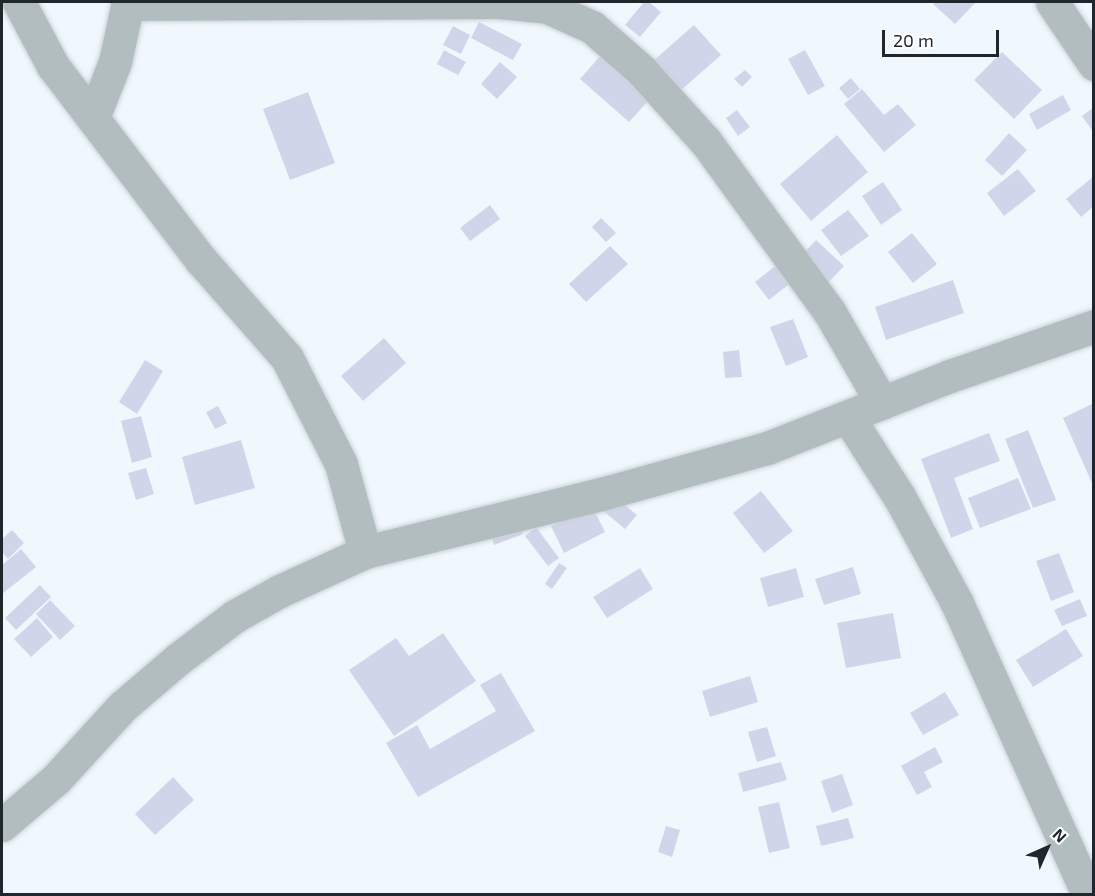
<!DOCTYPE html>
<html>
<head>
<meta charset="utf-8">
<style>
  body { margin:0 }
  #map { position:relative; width:1095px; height:896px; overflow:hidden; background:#f0f8fe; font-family:"Exo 2",sans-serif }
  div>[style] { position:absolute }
  .building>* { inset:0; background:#d1d5ea }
  .roads { filter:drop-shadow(0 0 2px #cad2d8) drop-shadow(0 0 2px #cad2d8) }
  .minor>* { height:33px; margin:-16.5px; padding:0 16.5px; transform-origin:16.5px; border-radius:16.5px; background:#b2bdc0 }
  span { translate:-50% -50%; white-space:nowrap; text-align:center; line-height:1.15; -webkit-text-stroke:5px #fff; paint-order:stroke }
  .frame { position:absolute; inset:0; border:3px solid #1f262c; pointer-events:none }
  .north { position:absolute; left:1017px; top:818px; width:60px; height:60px; -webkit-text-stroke:4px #fff; paint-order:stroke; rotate:45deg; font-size:16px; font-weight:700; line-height:24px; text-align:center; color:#1f262c }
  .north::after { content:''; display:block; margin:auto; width:21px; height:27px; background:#1f262c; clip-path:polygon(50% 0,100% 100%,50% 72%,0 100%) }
  .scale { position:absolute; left:882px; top:30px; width:117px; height:27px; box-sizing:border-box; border:3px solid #1f262c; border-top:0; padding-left:8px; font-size:18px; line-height:21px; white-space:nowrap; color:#1f262c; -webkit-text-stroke:4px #fff; paint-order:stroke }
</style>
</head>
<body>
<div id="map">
  <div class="building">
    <div style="clip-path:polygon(644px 2px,649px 2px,661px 12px,640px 37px,625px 25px)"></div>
    <div style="clip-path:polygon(936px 2px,976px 2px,955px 24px,933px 4px)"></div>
    <div style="clip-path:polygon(479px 22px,522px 44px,513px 60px,471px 38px)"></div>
    <div style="clip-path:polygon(694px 25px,721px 55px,679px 92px,652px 62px)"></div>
    <div style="clip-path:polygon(453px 26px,470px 35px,461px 54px,443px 45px)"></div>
    <div style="clip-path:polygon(444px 50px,466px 62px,458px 75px,437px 64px)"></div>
    <div style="clip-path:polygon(805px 50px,825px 86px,808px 95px,788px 59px)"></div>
    <div style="clip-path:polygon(1002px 52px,1042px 90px,1014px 119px,974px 80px)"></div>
    <div style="clip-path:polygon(601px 55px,650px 99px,629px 122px,580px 79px)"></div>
    <div style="clip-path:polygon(500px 62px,517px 77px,497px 99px,481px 84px)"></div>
    <div style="clip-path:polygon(745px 70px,752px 77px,742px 87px,734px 79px)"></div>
    <div style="clip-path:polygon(851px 78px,860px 89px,848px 99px,839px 88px)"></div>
    <div style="clip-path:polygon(862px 89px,884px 115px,898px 104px,916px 125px,884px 152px,844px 104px)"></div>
    <div style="clip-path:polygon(308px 92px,335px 163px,290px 180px,263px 109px)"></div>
    <div style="clip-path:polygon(1063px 95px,1071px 110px,1037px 130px,1029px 114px)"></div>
    <div style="clip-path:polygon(1094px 107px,1094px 133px,1082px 116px)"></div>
    <div style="clip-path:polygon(737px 110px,750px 127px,738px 136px,726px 118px)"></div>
    <div style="clip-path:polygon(1009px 133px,1027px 150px,1002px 176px,985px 160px)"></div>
    <div style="clip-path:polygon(837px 135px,868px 172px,811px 221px,780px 184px)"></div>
    <div style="clip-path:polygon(1018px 169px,1036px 191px,1004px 216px,987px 193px)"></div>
    <div style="clip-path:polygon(1094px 176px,1094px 206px,1081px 217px,1066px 199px)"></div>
    <div style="clip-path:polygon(883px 182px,902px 210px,881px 225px,862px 196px)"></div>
    <div style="clip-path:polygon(490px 205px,500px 219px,470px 241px,460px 228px)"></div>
    <div style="clip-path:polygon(848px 210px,869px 236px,841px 256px,821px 230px)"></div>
    <div style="clip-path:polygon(601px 218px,616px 233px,606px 242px,592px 227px)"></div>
    <div style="clip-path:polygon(912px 233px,937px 264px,913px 283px,888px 252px)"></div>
    <div style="clip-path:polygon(816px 240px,844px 266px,826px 285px,798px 259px)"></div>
    <div style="clip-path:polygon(610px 246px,628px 264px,586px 302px,569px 284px)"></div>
    <div style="clip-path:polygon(784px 259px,798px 277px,769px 300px,755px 282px)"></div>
    <div style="clip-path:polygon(953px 280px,964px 313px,886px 340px,875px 307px)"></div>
    <div style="clip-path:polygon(793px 319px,808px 357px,786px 366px,770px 327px)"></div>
    <div style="clip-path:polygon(384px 338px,406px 363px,363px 401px,341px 376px)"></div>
    <div style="clip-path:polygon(739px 350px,742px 377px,725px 378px,723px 352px)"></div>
    <div style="clip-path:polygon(145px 360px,163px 371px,137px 414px,119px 402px)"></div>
    <div style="clip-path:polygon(1092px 404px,1094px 409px,1092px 483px,1063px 418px)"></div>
    <div style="clip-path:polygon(218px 406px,227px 423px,215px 429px,206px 412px)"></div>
    <div style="clip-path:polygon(141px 416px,152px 457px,132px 463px,121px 421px)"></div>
    <div style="clip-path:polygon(1028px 430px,1056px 500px,1033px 508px,1005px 439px)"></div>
    <div style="clip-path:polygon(989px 433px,1000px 461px,954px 478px,973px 529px,951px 538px,921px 459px)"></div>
    <div style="clip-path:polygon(241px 440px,255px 488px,195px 505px,182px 457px)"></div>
    <div style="clip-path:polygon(146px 468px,154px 494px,136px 500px,128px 473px)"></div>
    <div style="clip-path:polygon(1018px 478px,1031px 509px,980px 528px,968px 498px)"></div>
    <div style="clip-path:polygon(606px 490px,637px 515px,625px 529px,595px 504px)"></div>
    <div style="clip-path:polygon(761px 491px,793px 531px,764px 553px,733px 513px)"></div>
    <div style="clip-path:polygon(592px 506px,605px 532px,564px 553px,551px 526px)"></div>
    <div style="clip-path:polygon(518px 521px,523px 534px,494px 545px,489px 531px)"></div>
    <div style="clip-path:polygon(536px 527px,559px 558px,548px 566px,525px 536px)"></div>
    <div style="clip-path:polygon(12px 530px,24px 543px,8px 559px,2px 552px,2px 539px)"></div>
    <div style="clip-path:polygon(21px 549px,36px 567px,2px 594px,2px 565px)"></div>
    <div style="clip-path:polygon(1059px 553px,1074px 592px,1051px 601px,1036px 561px)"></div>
    <div style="clip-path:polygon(559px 563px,567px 568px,552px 589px,545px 584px)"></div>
    <div style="clip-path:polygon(853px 567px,861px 594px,824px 605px,815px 579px)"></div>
    <div style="clip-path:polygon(640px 568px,653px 589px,607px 618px,593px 597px)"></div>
    <div style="clip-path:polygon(796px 568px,804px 597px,768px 607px,760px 578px)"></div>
    <div style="clip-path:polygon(40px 585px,51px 597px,16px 630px,5px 618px)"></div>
    <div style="clip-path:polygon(1080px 599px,1087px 616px,1062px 626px,1054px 610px)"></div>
    <div style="clip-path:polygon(50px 600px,75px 626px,60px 640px,36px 614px)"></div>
    <div style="clip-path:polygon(893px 613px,901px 658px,846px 668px,837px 623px)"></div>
    <div style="clip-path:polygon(37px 618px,53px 637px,31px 657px,14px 639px)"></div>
    <div style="clip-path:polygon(1066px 629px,1083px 656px,1033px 687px,1016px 660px)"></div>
    <div style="clip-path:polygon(443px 633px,476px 681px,394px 736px,349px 670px,396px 638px,409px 656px)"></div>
    <div style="clip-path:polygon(501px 673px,535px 731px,418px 797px,386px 743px,417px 725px,430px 749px,496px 711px,480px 685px)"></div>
    <div style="clip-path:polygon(750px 676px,758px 702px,710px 717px,702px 691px)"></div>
    <div style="clip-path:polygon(945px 692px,959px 715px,923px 735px,910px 713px)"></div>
    <div style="clip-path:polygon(767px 727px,776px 756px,757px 762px,748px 732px)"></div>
    <div style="clip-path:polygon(935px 747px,943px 762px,924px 772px,932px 787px,917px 795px,901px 766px)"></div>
    <div style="clip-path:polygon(781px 762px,787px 780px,743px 792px,738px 773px)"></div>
    <div style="clip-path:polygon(842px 774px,853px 805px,832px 813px,821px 781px)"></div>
    <div style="clip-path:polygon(173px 777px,194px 800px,155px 835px,135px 814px)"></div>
    <div style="clip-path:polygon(779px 802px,790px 848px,769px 853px,758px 807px)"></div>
    <div style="clip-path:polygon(848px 818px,854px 838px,821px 846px,816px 826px)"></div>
    <div style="clip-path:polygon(666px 826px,680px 830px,672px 857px,658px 852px)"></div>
  </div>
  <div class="roads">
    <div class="minor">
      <div style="left:19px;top:2px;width:72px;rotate:62deg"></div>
      <div style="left:53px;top:66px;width:244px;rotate:52.7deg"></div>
      <div style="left:201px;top:260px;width:130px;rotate:48.7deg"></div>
      <div style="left:287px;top:358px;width:119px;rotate:63deg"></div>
      <div style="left:341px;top:464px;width:91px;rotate:74.7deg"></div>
      <div style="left:1052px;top:2px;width:75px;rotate:55.9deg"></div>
      <div style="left:127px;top:4px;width:372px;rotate:-0.3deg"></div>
      <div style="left:499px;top:2px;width:48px;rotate:5.9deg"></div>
      <div style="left:547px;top:7px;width:49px;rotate:24deg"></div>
      <div style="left:592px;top:27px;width:67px;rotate:41.3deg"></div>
      <div style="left:642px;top:71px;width:96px;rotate:48deg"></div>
      <div style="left:706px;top:142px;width:209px;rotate:54deg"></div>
      <div style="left:829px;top:311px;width:106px;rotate:60.1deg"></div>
      <div style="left:93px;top:118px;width:60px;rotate:-68.6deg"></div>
      <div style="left:115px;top:62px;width:61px;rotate:-77.8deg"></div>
      <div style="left:848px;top:417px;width:96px;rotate:57.3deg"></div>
      <div style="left:900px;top:498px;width:119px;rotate:61.5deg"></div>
      <div style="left:957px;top:603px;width:319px;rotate:65.8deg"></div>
      <div style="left:2px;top:825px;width:71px;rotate:-40.4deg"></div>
      <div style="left:56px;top:779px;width:99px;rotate:-47.5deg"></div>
      <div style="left:123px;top:706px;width:72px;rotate:-40.5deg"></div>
      <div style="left:178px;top:659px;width:71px;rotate:-37deg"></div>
      <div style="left:235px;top:616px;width:51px;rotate:-29.1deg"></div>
      <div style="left:280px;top:591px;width:94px;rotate:-24.6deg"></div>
      <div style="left:365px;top:552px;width:247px;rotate:-13.8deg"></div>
      <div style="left:605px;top:493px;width:168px;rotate:-15.5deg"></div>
      <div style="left:767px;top:448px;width:197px;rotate:-21.5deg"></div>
      <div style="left:950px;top:376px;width:152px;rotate:-19.1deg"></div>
    </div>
  </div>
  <div class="frame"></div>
  <div class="north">N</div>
  <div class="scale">20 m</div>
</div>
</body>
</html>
